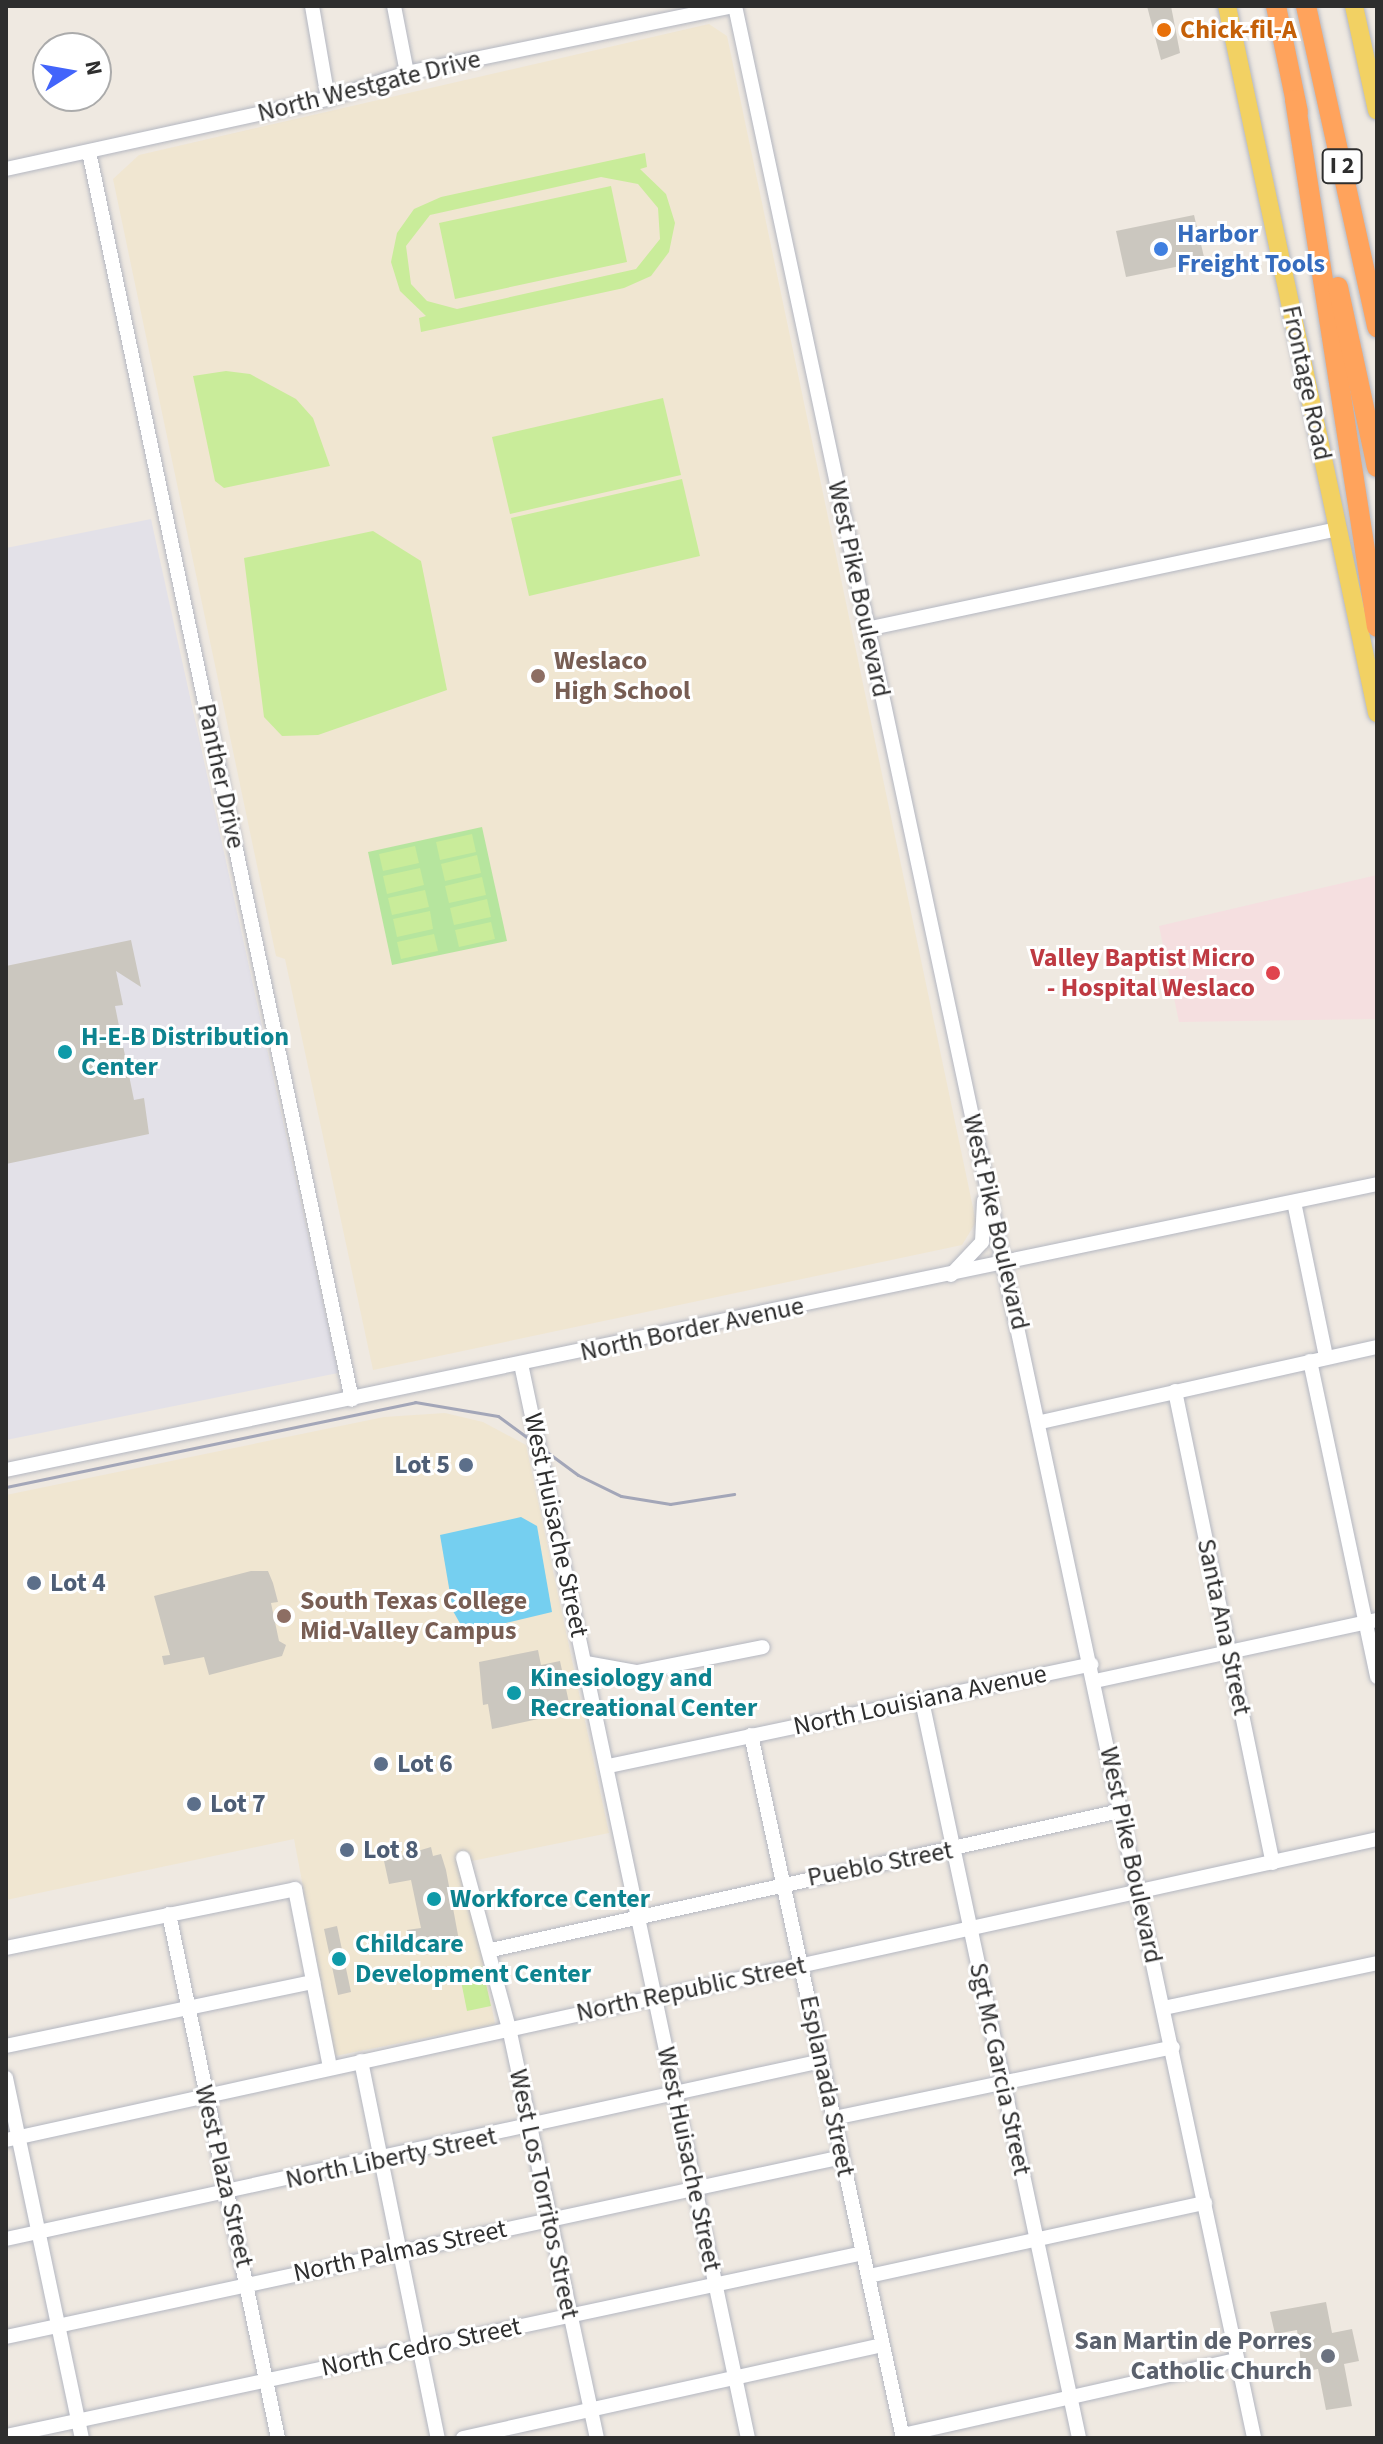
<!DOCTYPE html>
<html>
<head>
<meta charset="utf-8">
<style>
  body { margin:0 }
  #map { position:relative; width:1383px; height:2444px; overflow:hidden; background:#efe9e1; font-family:"Source Sans 3",sans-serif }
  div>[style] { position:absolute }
  .industrial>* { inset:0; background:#e3e1e8 }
  .education>* { inset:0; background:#f0e6d1 }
  .medical>* { inset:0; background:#f5dfe0 }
  .green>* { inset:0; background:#b6e59e }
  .pitch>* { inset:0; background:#c9ec9a }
  .water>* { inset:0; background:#75cff0 }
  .building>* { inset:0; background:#cbc7bf }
  .roads { filter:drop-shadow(0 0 2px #b4b7c1) drop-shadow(0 0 2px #b4b7c1) }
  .minor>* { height:14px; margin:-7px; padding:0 7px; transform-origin:7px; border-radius:7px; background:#fff }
  .major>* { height:18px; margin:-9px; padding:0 9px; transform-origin:9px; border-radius:9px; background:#f2d163 }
  .highway>* { height:20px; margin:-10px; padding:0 10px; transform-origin:10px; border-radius:10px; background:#ffa35c }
  .rail>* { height:3px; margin:-1.5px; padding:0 1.5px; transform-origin:1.5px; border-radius:1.5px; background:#a3a6b8 }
  .dots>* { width:22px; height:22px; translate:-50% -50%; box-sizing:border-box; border:4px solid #fff; border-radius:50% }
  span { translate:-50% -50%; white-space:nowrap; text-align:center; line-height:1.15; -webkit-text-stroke:6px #fff; paint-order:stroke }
  .shield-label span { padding:2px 6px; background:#fff; border:2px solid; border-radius:6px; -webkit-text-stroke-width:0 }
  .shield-label { font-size:24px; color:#2e2e2e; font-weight:700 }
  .food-label { font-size:26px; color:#c56008; font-weight:700 }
  .left { translate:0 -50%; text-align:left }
  .street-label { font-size:26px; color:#2e2e2e }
  .shop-label { font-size:26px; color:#366cbe; font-weight:700 }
  .education-label { font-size:26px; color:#785e54; font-weight:700 }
  .health-label { font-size:26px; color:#be3a42; font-weight:700 }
  .right { translate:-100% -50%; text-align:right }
  .culture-label { font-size:26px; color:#0d838f; font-weight:700 }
  .service-label { font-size:26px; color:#4e5e75; font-weight:700 }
  .worship-label { font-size:26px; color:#5b616d; font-weight:700 }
  .frame { position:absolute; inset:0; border:8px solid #2e2e2e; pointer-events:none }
  .north { position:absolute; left:32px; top:32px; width:80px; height:80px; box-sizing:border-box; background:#fff; border:2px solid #ababab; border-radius:50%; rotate:79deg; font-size:22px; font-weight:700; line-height:32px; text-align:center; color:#2e2e2e }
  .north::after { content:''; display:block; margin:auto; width:28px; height:36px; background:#4264fb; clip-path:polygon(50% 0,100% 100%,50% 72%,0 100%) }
</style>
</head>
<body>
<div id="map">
  <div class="industrial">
    <div style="clip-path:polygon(151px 519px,338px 1373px,6px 1440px,6px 548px)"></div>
  </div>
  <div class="education">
    <div style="clip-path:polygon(709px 24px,727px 36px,976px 1222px,962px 1245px,373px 1370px,285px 959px,276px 956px,113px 179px,139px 155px)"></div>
    <div style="clip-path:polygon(445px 1413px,483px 1422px,526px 1445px,609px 1833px,457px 1864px,474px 1912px,495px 2024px,335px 2056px,294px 1839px,6px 1900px,6px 1495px,384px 1417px)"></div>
  </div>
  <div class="medical">
    <div style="clip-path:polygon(1377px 875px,1377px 1019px,1179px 1022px,1159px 926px)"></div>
  </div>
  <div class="green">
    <div style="clip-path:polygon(482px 827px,507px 941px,392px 965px,368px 852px)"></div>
  </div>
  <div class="pitch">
    <div style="clip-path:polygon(evenodd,645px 153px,647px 167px,640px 169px,666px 194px,675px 223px,669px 252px,651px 276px,624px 288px,421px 332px,419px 318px,426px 316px,400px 291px,391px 262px,397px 233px,414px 209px,441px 197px,645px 153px,601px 177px,638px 184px,658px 208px,660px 239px,636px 269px,457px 309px,427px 301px,411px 284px,406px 246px,430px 215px,601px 177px)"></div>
    <div style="clip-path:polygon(611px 186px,627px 262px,455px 299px,439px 223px)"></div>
    <div style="clip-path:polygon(226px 371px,250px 374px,296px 399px,313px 418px,330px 466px,224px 488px,215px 481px,193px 376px)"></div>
    <div style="clip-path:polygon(663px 398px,681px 475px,510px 514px,492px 437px)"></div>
    <div style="clip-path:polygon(682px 479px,700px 556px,529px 596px,511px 518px)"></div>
    <div style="clip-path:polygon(373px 531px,421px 561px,447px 690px,318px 735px,282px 736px,264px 717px,244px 558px)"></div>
    <div style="clip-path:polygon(472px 834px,476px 852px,440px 860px,436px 842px)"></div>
    <div style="clip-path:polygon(415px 846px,419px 863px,383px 871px,379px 854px)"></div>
    <div style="clip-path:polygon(477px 855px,481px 873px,445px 881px,441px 864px)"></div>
    <div style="clip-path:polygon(420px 868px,424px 885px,387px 894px,383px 876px)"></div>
    <div style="clip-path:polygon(482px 877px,486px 895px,449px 903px,445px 886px)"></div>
    <div style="clip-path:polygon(425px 890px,429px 907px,392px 915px,388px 898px)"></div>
    <div style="clip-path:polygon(487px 899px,491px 917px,454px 925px,450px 908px)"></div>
    <div style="clip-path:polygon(430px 911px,433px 929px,397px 937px,393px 919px)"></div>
    <div style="clip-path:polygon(491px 922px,495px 939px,459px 947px,455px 930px)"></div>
    <div style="clip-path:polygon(434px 934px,438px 951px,401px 959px,397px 942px)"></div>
    <div style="clip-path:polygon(482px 1966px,491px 2006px,467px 2011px,459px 1971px)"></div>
  </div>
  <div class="water">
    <div style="clip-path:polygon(521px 1517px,537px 1526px,552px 1612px,476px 1630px,462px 1627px,453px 1611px,440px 1535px)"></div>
  </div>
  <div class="building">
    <div style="clip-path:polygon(1147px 6px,1171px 6px,1180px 53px,1161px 60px)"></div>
    <div style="clip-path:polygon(1194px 215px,1205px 261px,1126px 277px,1116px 231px)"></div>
    <div style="clip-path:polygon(131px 940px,141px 987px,116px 971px,123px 1005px,115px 1006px,134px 1100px,144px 1098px,149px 1134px,6px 1164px,6px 966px)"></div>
    <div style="clip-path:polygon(251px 1571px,268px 1571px,273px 1583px,278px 1602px,271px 1603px,279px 1641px,286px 1645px,282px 1656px,209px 1675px,204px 1657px,164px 1665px,162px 1656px,170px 1655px,154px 1596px)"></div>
    <div style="clip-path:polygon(538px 1650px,541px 1665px,560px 1661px,571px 1712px,492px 1729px,488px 1704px,483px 1705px,479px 1662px)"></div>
    <div style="clip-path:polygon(431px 1847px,433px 1856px,441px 1854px,446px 1870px,460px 1946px,441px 1950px,439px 1940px,411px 1946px,407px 1930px,421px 1928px,411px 1880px,389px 1884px,384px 1861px)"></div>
    <div style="clip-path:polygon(337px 1926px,351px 1992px,338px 1995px,324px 1929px)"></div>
    <div style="clip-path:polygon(1326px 2302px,1332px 2333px,1352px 2329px,1359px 2361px,1344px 2364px,1352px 2406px,1326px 2410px,1318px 2369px,1302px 2372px,1297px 2330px,1275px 2334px,1270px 2312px)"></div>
  </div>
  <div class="roads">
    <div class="minor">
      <div style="left:312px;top:6px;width:94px;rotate:80.2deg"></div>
      <div style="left:394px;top:6px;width:68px;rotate:79deg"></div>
      <div style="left:735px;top:6px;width:2487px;rotate:77.95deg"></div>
      <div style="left:89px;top:152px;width:1275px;rotate:78.1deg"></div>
      <div style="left:6px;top:169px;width:330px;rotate:-12.3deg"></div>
      <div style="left:328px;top:99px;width:83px;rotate:-18.2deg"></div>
      <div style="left:407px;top:73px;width:333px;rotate:-11.6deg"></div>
      <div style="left:867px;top:629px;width:481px;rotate:-12deg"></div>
      <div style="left:1294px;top:1202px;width:158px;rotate:78.3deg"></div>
      <div style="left:951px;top:1275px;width:45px;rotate:-46.8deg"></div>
      <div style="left:982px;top:1242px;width:41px;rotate:-87.2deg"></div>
      <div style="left:1310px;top:1361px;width:323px;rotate:78deg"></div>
      <div style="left:521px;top:1364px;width:1098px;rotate:78.07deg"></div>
      <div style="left:1175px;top:1391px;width:482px;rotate:78.3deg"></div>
      <div style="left:1041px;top:1422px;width:344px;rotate:-12.6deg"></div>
      <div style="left:6px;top:1470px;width:1401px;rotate:-11.78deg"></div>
      <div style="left:586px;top:1663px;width:52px;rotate:10deg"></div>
      <div style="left:637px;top:1672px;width:128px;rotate:-11.2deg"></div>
      <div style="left:1095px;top:1681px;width:289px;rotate:-12.2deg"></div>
      <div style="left:922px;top:1701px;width:754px;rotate:77.97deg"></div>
      <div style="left:751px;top:1735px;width:719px;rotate:77.8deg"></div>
      <div style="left:609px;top:1766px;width:493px;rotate:-11.9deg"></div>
      <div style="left:463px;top:1858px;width:176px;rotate:74.9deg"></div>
      <div style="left:509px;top:2028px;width:419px;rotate:77.9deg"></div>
      <div style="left:169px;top:1914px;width:535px;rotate:78.25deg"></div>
      <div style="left:6px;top:1948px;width:295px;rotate:-11.5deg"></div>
      <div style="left:295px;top:1889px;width:182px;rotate:78.9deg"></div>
      <div style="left:491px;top:1950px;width:644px;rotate:-12.46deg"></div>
      <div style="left:1164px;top:2008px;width:218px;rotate:-11.9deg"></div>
      <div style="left:6px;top:2046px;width:314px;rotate:-11.8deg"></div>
      <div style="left:361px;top:2061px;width:385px;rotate:78.5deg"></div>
      <div style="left:6px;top:2078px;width:368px;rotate:78.1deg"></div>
      <div style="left:834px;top:2118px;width:346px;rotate:-11.8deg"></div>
      <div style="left:6px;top:2140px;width:1404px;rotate:-12.38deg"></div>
      <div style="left:6px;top:2239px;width:835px;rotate:-12.31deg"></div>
      <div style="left:869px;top:2276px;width:344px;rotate:-12.3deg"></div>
      <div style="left:6px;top:2337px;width:855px;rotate:-12.15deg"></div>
      <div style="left:903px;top:2435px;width:342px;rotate:-12.7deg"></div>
      <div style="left:6px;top:2436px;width:876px;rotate:-12.05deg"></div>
      <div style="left:463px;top:2438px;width:430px;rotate:-12.5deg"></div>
    </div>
    <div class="major">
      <div style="left:1227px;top:6px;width:723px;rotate:78.02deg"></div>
      <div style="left:1354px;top:6px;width:107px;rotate:77.6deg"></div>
    </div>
    <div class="highway">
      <div style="left:1276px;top:6px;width:108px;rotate:78.3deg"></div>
      <div style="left:1306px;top:6px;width:329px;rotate:77.5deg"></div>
      <div style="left:1295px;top:100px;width:533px;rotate:81.16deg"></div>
      <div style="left:1338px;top:287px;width:184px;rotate:77.8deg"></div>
    </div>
  </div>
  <div class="rail">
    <div style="left:6px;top:1487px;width:418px;rotate:-11.7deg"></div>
    <div style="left:415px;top:1402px;width:84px;rotate:9.6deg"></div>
    <div style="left:498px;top:1416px;width:99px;rotate:36.4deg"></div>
    <div style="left:578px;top:1475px;width:48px;rotate:26deg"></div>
    <div style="left:621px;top:1496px;width:50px;rotate:9.3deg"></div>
    <div style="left:670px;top:1504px;width:65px;rotate:-8.9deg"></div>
  </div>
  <div class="dots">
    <div style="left:1164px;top:30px;background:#e8710a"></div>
    <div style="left:1161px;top:249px;background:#3f7fe0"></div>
    <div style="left:538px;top:676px;background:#8d6e63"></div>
    <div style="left:1273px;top:973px;background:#e0444e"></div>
    <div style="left:65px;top:1052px;background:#0f9aa8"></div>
    <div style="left:466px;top:1465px;background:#5c6f8a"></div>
    <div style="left:34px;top:1583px;background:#5c6f8a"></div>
    <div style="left:284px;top:1616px;background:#8d6e63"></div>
    <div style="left:514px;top:1693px;background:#0f9aa8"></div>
    <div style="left:381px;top:1764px;background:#5c6f8a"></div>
    <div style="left:194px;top:1804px;background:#5c6f8a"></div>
    <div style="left:347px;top:1850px;background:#5c6f8a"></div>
    <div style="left:434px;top:1899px;background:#0f9aa8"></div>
    <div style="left:339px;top:1959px;background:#0f9aa8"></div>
    <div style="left:1328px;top:2356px;background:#6b7280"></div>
  </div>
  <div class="shield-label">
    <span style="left:1342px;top:166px">I 2</span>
  </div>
  <div class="food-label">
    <span class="left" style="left:1180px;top:30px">Chick-fil-A</span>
  </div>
  <div class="street-label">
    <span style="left:369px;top:86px;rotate:-14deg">North Westgate Drive</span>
    <span style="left:1307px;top:383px;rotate:78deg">Frontage Road</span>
    <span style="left:859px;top:589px;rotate:78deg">West Pike Boulevard</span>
    <span style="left:221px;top:776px;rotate:78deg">Panther Drive</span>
    <span style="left:996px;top:1222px;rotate:77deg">West Pike Boulevard</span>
    <span style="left:692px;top:1329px;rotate:-12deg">North Border Avenue</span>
    <span style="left:556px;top:1525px;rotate:78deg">West Huisache Street</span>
    <span style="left:1224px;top:1627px;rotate:78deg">Santa Ana Street</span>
    <span style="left:920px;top:1700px;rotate:-12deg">North Louisiana Avenue</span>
    <span style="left:1131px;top:1855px;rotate:78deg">West Pike Boulevard</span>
    <span style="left:880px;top:1864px;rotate:-11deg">Pueblo Street</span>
    <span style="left:691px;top:1989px;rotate:-12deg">North Republic Street</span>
    <span style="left:1000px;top:2069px;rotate:78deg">Sgt Mc Garcia Street</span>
    <span style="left:827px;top:2086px;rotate:78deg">Esplanada Street</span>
    <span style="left:391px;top:2158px;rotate:-12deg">North Liberty Street</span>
    <span style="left:689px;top:2159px;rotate:78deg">West Huisache Street</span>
    <span style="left:224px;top:2176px;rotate:77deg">West Plaza Street</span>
    <span style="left:544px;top:2194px;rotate:78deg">West Los Torritos Street</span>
    <span style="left:400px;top:2251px;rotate:-12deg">North Palmas Street</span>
    <span style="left:421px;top:2347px;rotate:-12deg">North Cedro Street</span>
  </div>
  <div class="shop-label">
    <span class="left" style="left:1177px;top:249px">Harbor<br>Freight Tools</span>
  </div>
  <div class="education-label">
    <span class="left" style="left:554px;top:676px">Weslaco<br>High School</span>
    <span class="left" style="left:300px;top:1616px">South Texas College<br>Mid-Valley Campus</span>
  </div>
  <div class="health-label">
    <span class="right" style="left:1255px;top:973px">Valley Baptist Micro<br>- Hospital Weslaco</span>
  </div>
  <div class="culture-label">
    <span class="left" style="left:81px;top:1052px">H-E-B Distribution<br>Center</span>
    <span class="left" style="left:530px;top:1693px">Kinesiology and<br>Recreational Center</span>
    <span class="left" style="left:450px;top:1899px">Workforce Center</span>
    <span class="left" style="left:355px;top:1959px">Childcare<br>Development Center</span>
  </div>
  <div class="service-label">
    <span class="right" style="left:450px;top:1465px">Lot 5</span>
    <span class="left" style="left:50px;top:1583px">Lot 4</span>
    <span class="left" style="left:397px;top:1764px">Lot 6</span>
    <span class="left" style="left:210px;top:1804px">Lot 7</span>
    <span class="left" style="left:363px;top:1850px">Lot 8</span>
  </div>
  <div class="worship-label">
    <span class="right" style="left:1312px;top:2356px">San Martin de Porres<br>Catholic Church</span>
  </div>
  <div class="frame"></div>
  <div class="north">N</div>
</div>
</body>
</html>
